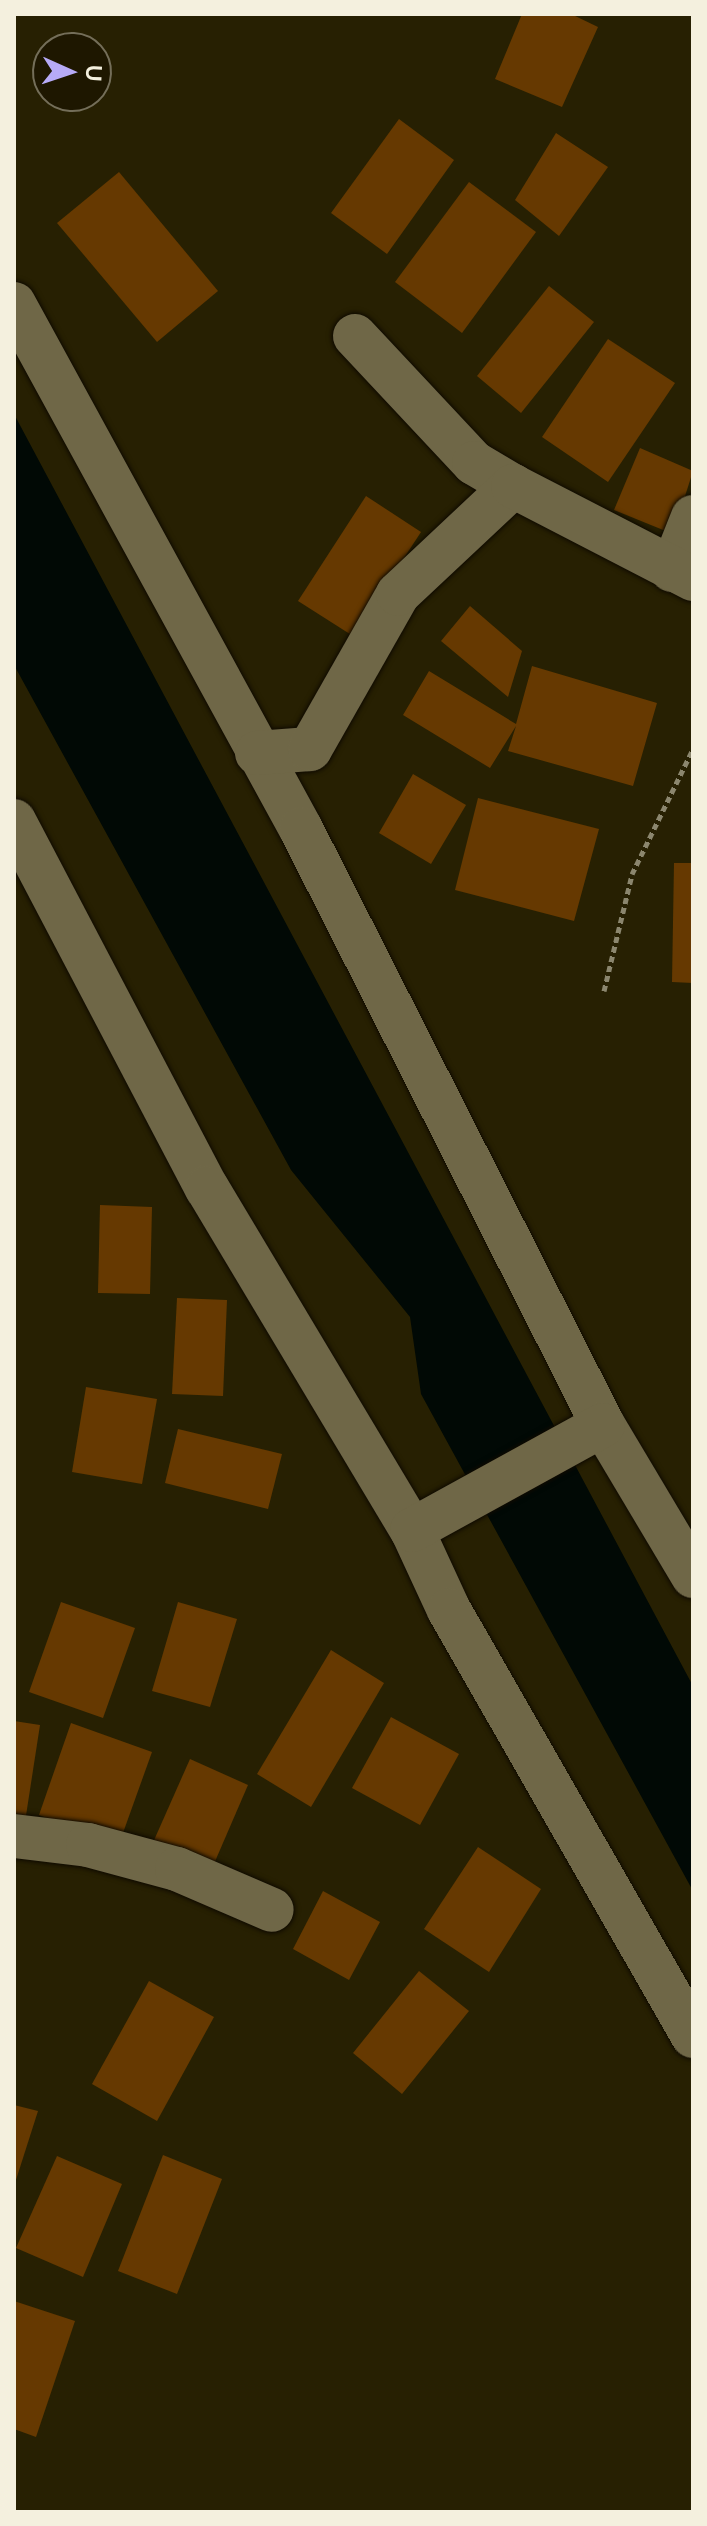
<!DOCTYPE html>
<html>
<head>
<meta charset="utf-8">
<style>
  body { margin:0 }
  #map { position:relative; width:707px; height:2526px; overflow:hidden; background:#272002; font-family:Raleway,sans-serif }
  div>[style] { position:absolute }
  .water>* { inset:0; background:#010905 }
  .building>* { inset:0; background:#663901 }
  .path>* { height:5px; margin-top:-2.5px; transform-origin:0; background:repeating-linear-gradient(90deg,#8b866e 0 6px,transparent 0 10px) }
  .roads { filter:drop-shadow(0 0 2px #0f0a00) drop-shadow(0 0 2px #0f0a00) }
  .minor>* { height:44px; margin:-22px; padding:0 22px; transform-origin:22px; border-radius:22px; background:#6f6747 }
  span { translate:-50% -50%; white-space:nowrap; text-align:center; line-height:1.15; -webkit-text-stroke:7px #1e1700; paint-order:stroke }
  .frame { position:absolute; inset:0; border:16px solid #f4f0de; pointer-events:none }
  .north { position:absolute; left:32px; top:32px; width:80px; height:80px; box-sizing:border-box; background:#1e1700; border:2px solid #746e59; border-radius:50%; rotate:93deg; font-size:22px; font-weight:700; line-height:32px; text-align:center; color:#f4f0de }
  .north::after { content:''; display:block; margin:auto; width:28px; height:36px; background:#b7abf7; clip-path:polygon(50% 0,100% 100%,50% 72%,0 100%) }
</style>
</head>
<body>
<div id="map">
  <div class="water">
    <div style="clip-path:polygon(14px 414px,693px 1686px,693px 1891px,421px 1394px,410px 1317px,291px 1170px,14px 665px)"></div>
  </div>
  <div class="building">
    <div style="clip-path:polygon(522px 14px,571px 14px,598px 27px,562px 107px,495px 79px)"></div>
    <div style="clip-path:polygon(399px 119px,454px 160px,387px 254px,331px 213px)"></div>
    <div style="clip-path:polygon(556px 133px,608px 167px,559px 236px,515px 200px)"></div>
    <div style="clip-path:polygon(119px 172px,218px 291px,157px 342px,57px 223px)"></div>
    <div style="clip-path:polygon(469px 182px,536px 232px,462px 333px,395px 282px)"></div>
    <div style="clip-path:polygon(549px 286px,594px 322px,521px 413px,477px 376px)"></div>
    <div style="clip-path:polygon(608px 339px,675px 383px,608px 482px,542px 437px)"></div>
    <div style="clip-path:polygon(640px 448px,693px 471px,673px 534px,614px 510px)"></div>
    <div style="clip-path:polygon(366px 496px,421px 532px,353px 636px,298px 601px)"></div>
    <div style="clip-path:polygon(470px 606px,522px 651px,508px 697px,441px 641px)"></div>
    <div style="clip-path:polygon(532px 666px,657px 703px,633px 786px,508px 751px,516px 726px,490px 768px,403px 715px,429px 671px,516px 724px)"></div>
    <div style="clip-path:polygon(413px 774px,466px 805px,431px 864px,379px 833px)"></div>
    <div style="clip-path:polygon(478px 798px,599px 829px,574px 921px,455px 890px)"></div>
    <div style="clip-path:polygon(674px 863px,693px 863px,693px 983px,672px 982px)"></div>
    <div style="clip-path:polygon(100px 1205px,152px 1207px,150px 1294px,98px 1293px)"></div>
    <div style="clip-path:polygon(177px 1298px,227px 1300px,223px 1396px,172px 1394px)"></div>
    <div style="clip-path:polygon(86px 1387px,157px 1399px,142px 1484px,72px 1472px)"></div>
    <div style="clip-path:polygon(178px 1429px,282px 1454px,268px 1509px,165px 1483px)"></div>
    <div style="clip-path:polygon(61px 1602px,135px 1628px,103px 1718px,29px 1692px)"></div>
    <div style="clip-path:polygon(178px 1602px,237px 1619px,210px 1707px,152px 1691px)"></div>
    <div style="clip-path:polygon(331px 1650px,384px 1683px,311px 1807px,257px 1774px)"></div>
    <div style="clip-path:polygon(391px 1717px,459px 1754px,420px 1825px,352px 1788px)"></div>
    <div style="clip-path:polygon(14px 1721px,40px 1725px,25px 1822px,14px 1821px)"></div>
    <div style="clip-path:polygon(71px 1723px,152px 1752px,119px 1844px,39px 1815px)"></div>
    <div style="clip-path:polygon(190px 1759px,248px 1785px,210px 1873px,151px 1847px)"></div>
    <div style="clip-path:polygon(478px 1847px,541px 1889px,489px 1972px,424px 1929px)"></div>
    <div style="clip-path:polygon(323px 1891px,380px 1922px,349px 1980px,293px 1949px)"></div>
    <div style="clip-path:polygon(419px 1971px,469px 2011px,402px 2094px,353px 2053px)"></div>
    <div style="clip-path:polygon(149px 1981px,214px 2017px,157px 2121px,92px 2084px)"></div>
    <div style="clip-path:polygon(14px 2105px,38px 2111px,15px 2183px,14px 2182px)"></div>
    <div style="clip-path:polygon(163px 2155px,222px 2179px,177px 2294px,118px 2271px)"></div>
    <div style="clip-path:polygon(57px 2156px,122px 2184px,83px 2277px,16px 2248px)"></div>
    <div style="clip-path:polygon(14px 2301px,75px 2321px,36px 2437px,14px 2429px)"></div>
  </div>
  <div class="path">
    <div style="left:604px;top:991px;width:120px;rotate:-76.5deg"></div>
    <div style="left:632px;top:874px;width:139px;rotate:-64deg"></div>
  </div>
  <div class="roads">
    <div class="minor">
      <div style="left:14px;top:304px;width:598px;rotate:61.34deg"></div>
      <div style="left:301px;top:829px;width:668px;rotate:63.13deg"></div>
      <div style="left:603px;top:1425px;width:176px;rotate:59.2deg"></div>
      <div style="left:355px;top:336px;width:174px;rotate:46.9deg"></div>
      <div style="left:474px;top:463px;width:45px;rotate:30.5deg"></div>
      <div style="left:672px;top:570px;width:57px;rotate:-68.4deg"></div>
      <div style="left:257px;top:753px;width:53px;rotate:-4.3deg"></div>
      <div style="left:310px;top:749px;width:178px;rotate:-60.4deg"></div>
      <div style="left:398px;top:594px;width:158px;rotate:-43.2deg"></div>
      <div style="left:513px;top:486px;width:203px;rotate:27.3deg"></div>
      <div style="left:14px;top:821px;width:415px;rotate:62.3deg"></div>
      <div style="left:207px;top:1188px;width:399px;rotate:59.1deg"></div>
      <div style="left:412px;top:1530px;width:88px;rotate:65.2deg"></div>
      <div style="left:449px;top:1610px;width:491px;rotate:60.2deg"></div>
      <div style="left:412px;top:1530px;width:218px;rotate:-28.8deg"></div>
      <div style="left:14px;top:1836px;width:75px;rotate:6.9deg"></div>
      <div style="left:88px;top:1845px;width:92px;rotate:15.1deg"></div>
      <div style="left:177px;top:1869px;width:103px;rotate:23.3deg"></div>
    </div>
  </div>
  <div class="frame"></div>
  <div class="north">U</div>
</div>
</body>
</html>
